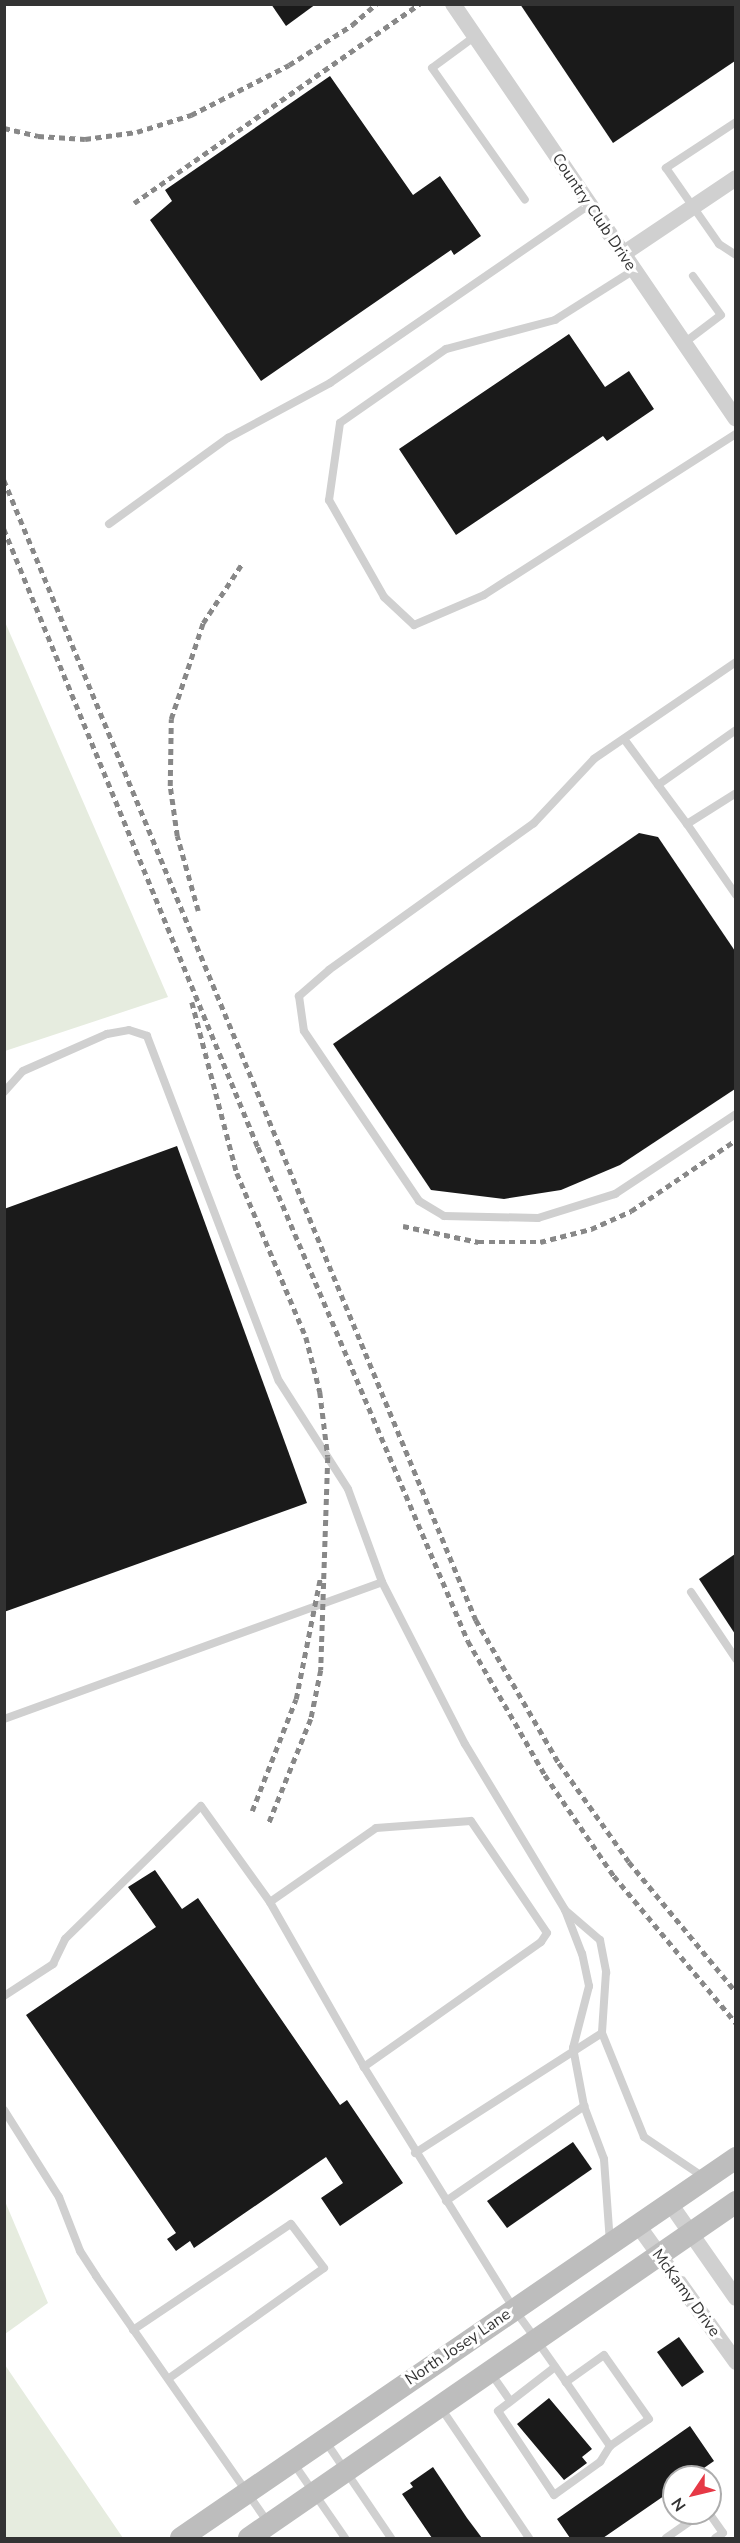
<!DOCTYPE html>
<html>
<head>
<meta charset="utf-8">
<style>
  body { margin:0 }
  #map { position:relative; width:740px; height:2543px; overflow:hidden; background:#fff; font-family:"Nunito Sans",sans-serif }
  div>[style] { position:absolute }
  .green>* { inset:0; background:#e6ecdf }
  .building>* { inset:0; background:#1a1a1a }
  .lane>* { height:8px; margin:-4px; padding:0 4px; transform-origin:4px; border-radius:4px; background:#d0d0d0 }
  .street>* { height:16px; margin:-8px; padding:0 8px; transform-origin:8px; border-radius:8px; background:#d0d0d0 }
  .secondary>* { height:22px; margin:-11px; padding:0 11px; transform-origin:11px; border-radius:11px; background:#bdbdbd }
  .rail>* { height:4.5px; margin-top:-2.25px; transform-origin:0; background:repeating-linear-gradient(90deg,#888 0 6px,transparent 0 10.5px) }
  span { translate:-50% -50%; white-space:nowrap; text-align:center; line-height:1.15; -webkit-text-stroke:6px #fff; paint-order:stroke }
  .street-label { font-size:16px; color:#333 }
  .frame { position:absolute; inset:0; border:6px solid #333; pointer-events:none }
  .north { position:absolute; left:662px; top:2465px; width:60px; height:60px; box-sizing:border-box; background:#fff; border:2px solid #adadad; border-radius:50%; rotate:235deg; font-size:16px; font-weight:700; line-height:24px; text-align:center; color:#333 }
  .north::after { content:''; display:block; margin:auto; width:21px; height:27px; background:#e63946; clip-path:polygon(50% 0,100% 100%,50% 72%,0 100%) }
</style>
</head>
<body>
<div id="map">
  <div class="green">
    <div style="clip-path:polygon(5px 622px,168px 997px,5px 1051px,4px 1051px)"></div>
    <div style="clip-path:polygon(4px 2199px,48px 2303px,5px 2334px,4px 2334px)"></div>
    <div style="clip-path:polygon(4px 2365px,5px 2365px,123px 2538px,5px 2538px)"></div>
  </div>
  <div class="building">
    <div style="clip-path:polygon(271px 4px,316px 4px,286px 26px)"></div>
    <div style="clip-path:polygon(520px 4px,735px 4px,735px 61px,613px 143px)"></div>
    <div style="clip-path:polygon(330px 76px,413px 195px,440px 176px,481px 236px,454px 255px,451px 250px,261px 381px,150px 220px,172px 201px,165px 190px)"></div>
    <div style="clip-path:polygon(569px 334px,605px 387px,629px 371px,654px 409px,607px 441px,603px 436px,456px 535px,399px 449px)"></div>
    <div style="clip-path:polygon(639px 833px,658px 837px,735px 951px,735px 1089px,620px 1165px,561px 1190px,504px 1199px,431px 1190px,333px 1044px)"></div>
    <div style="clip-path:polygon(177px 1146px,307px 1503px,4px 1612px,4px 1209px)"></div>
    <div style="clip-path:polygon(735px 1554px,735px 1634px,699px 1579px)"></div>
    <div style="clip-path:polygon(155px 1870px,182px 1909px,198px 1898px,340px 2105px,347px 2100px,403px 2183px,340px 2226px,321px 2198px,343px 2183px,326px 2157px,194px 2248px,190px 2241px,176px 2251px,167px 2239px,176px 2233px,26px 2015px,156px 1927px,128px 1887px)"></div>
    <div style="clip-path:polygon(573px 2142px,592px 2169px,507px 2228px,487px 2201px)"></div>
    <div style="clip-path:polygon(679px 2337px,704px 2372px,682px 2387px,657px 2352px)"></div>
    <div style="clip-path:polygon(549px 2398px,592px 2449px,582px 2457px,587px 2463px,564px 2480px,517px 2424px)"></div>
    <div style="clip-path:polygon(690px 2426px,714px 2461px,691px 2477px,674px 2477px,674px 2489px,603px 2538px,570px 2538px,557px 2519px)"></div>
    <div style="clip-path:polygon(433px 2467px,467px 2518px,482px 2538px,432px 2538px,402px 2494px,413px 2487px,410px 2483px)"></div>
  </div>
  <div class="lane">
    <div style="left:474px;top:37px;width:52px;rotate:143.6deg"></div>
    <div style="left:432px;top:68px;width:161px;rotate:54.8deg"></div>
    <div style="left:736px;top:122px;width:84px;rotate:146.7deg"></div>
    <div style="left:666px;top:168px;width:93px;rotate:55.1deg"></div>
    <div style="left:719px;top:244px;width:20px;rotate:33deg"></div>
    <div style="left:634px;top:270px;width:93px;rotate:147.7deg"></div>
    <div style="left:555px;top:320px;width:113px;rotate:165.1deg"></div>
    <div style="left:446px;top:349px;width:129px;rotate:145.1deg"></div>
    <div style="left:340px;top:423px;width:78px;rotate:98.1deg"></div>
    <div style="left:329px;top:500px;width:112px;rotate:60.4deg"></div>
    <div style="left:384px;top:597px;width:41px;rotate:43deg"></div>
    <div style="left:414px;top:625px;width:76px;rotate:-23.2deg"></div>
    <div style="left:484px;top:595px;width:299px;rotate:-32.6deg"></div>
    <div style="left:684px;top:343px;width:46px;rotate:-37.1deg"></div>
    <div style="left:721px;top:315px;width:48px;rotate:-125.7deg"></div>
    <div style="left:109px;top:524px;width:147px;rotate:-35.9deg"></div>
    <div style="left:228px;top:438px;width:116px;rotate:-28.3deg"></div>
    <div style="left:330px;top:383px;width:314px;rotate:-34.5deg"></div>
    <div style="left:736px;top:662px;width:172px;rotate:145.7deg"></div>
    <div style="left:594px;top:759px;width:88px;rotate:133.2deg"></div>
    <div style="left:534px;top:823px;width:252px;rotate:144.4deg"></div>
    <div style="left:329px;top:970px;width:40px;rotate:139deg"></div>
    <div style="left:299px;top:996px;width:35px;rotate:82deg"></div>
    <div style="left:304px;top:1031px;width:205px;rotate:55.9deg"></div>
    <div style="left:419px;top:1201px;width:29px;rotate:31deg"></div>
    <div style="left:444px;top:1216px;width:94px;rotate:1.2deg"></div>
    <div style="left:538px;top:1218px;width:81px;rotate:-17.3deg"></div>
    <div style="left:615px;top:1194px;width:145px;rotate:-33.5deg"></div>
    <div style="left:624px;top:739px;width:106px;rotate:53.5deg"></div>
    <div style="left:687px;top:824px;width:58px;rotate:-32.3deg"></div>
    <div style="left:658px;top:785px;width:95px;rotate:-35.2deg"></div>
    <div style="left:687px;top:824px;width:86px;rotate:55.4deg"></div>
    <div style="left:4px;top:1092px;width:28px;rotate:-48deg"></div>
    <div style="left:23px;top:1071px;width:92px;rotate:-23.8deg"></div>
    <div style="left:107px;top:1034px;width:22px;rotate:-10deg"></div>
    <div style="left:129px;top:1030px;width:19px;rotate:18deg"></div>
    <div style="left:147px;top:1036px;width:369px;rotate:69.1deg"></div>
    <div style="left:279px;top:1381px;width:128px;rotate:57.4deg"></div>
    <div style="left:348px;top:1489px;width:99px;rotate:69.9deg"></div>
    <div style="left:691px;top:1592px;width:81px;rotate:56.1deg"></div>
    <div style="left:4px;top:1719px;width:402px;rotate:-19.9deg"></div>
    <div style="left:382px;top:1582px;width:182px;rotate:62.9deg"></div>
    <div style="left:465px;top:1744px;width:194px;rotate:58.9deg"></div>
    <div style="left:4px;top:1996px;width:59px;rotate:-33.1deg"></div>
    <div style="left:53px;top:1964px;width:28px;rotate:-64deg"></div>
    <div style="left:65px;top:1939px;width:190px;rotate:-44.4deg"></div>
    <div style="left:201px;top:1806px;width:118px;rotate:54.3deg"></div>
    <div style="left:364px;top:2067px;width:190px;rotate:-119.7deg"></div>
    <div style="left:270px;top:1902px;width:129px;rotate:-34.9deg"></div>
    <div style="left:376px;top:1828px;width:95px;rotate:-4.2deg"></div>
    <div style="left:471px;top:1821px;width:135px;rotate:55.8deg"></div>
    <div style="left:547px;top:1933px;width:11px;rotate:124deg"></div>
    <div style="left:541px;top:1942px;width:217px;rotate:144.8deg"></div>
    <div style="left:364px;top:2067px;width:285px;rotate:58.2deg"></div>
    <div style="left:514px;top:2309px;width:36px;rotate:54deg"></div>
    <div style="left:535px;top:2338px;width:54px;rotate:54.8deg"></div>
    <div style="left:566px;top:2382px;width:78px;rotate:55.5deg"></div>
    <div style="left:610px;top:2446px;width:47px;rotate:-34.7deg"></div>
    <div style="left:649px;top:2419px;width:78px;rotate:-125.1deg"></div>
    <div style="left:604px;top:2355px;width:47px;rotate:144.6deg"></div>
    <div style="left:4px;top:2110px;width:103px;rotate:57.7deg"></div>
    <div style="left:59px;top:2197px;width:58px;rotate:68.7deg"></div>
    <div style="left:80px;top:2251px;width:30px;rotate:57deg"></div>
    <div style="left:96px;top:2276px;width:301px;rotate:55.1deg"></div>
    <div style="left:415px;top:2153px;width:222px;rotate:-32.7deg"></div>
    <div style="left:446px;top:2201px;width:168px;rotate:-34.5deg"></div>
    <div style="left:610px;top:2243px;width:84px;rotate:-94.1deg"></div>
    <div style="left:604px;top:2159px;width:57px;rotate:-110.7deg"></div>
    <div style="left:584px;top:2106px;width:59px;rotate:-100.7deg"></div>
    <div style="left:573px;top:2048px;width:64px;rotate:-75.5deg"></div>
    <div style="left:589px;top:1986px;width:33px;rotate:-102deg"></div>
    <div style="left:582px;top:1954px;width:47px;rotate:-111.1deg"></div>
    <div style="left:565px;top:1910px;width:46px;rotate:40.6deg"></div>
    <div style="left:600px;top:1940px;width:33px;rotate:79deg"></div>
    <div style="left:606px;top:1972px;width:61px;rotate:93.8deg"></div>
    <div style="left:602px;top:2033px;width:112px;rotate:68deg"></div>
    <div style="left:644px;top:2137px;width:73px;rotate:33.9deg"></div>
    <div style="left:133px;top:2330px;width:190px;rotate:-33.9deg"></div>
    <div style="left:291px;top:2224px;width:55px;rotate:53.1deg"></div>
    <div style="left:324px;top:2268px;width:191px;rotate:144.6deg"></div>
    <div style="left:555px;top:2367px;width:72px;rotate:142.3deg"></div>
    <div style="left:498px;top:2411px;width:101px;rotate:56.3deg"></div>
    <div style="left:554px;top:2495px;width:57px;rotate:-35.7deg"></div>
    <div style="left:600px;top:2462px;width:19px;rotate:-58deg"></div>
    <div style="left:490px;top:2372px;width:35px;rotate:55deg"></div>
    <div style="left:441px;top:2408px;width:157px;rotate:55.9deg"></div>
    <div style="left:326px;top:2442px;width:116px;rotate:55.9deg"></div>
    <div style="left:294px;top:2464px;width:90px;rotate:55.4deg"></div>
    <div style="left:709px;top:2513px;width:24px;rotate:55deg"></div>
    <div style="left:723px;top:2533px;width:9px;rotate:148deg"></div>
    <div style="left:666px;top:2538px;width:44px;rotate:-34.8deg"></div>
  </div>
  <div class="street">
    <div style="left:453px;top:4px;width:502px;rotate:55.71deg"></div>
    <div style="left:623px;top:254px;width:136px;rotate:-33.9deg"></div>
    <div style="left:669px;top:2202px;width:117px;rotate:55.1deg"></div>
    <div style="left:637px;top:2224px;width:170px;rotate:54.3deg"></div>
  </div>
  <div class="secondary">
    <div style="left:181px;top:2538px;width:673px;rotate:-34.4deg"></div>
    <div style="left:249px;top:2538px;width:592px;rotate:-34.6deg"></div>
  </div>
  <div class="rail">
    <div style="left:4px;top:128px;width:35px;rotate:13deg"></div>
    <div style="left:38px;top:136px;width:47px;rotate:3.7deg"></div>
    <div style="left:85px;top:139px;width:52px;rotate:-7.7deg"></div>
    <div style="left:137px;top:132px;width:57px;rotate:-17.5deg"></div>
    <div style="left:191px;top:115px;width:110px;rotate:-27deg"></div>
    <div style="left:289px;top:65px;width:75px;rotate:-32.4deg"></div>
    <div style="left:352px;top:25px;width:32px;rotate:-41deg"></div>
    <div style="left:134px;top:203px;width:348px;rotate:-34.9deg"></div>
    <div style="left:4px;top:480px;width:1234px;rotate:67.51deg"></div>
    <div style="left:476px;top:1620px;width:165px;rotate:59.9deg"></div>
    <div style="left:559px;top:1763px;width:121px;rotate:54.7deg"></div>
    <div style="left:629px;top:1862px;width:168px;rotate:50.5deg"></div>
    <div style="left:4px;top:529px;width:668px;rotate:67.66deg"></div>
    <div style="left:258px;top:1147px;width:537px;rotate:66.97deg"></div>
    <div style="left:468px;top:1641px;width:155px;rotate:60.1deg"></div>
    <div style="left:545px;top:1775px;width:122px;rotate:55.7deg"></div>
    <div style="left:614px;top:1876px;width:191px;rotate:50.3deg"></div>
    <div style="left:198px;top:911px;width:78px;rotate:-105.6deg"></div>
    <div style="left:177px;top:836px;width:50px;rotate:-98deg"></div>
    <div style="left:170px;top:786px;width:67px;rotate:-89.1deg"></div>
    <div style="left:171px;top:719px;width:101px;rotate:-71.6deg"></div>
    <div style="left:203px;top:623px;width:73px;rotate:-56.7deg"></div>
    <div style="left:192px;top:1002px;width:177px;rotate:75.3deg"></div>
    <div style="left:237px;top:1173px;width:178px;rotate:67.2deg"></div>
    <div style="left:306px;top:1337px;width:57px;rotate:75.7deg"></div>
    <div style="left:320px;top:1392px;width:65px;rotate:83deg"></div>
    <div style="left:328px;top:1457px;width:213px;rotate:91.9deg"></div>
    <div style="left:321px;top:1670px;width:50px;rotate:101.5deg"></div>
    <div style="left:311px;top:1719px;width:112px;rotate:112deg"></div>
    <div style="left:403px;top:1226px;width:77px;rotate:12deg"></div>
    <div style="left:478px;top:1242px;width:62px"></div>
    <div style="left:540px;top:1242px;width:53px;rotate:-14.3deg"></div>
    <div style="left:591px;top:1229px;width:44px;rotate:-24.2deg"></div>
    <div style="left:631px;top:1211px;width:127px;rotate:-34.1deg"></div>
    <div style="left:252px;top:1811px;width:120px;rotate:-68.6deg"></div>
    <div style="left:296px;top:1699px;width:122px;rotate:-78.7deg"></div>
  </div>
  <div class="street-label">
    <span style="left:594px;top:212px;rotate:56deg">Country Club Drive</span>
    <span style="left:686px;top:2293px;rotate:54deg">McKamy Drive</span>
    <span style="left:458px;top:2347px;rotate:-34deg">North Josey Lane</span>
  </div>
  <div class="frame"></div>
  <div class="north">N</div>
</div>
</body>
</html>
